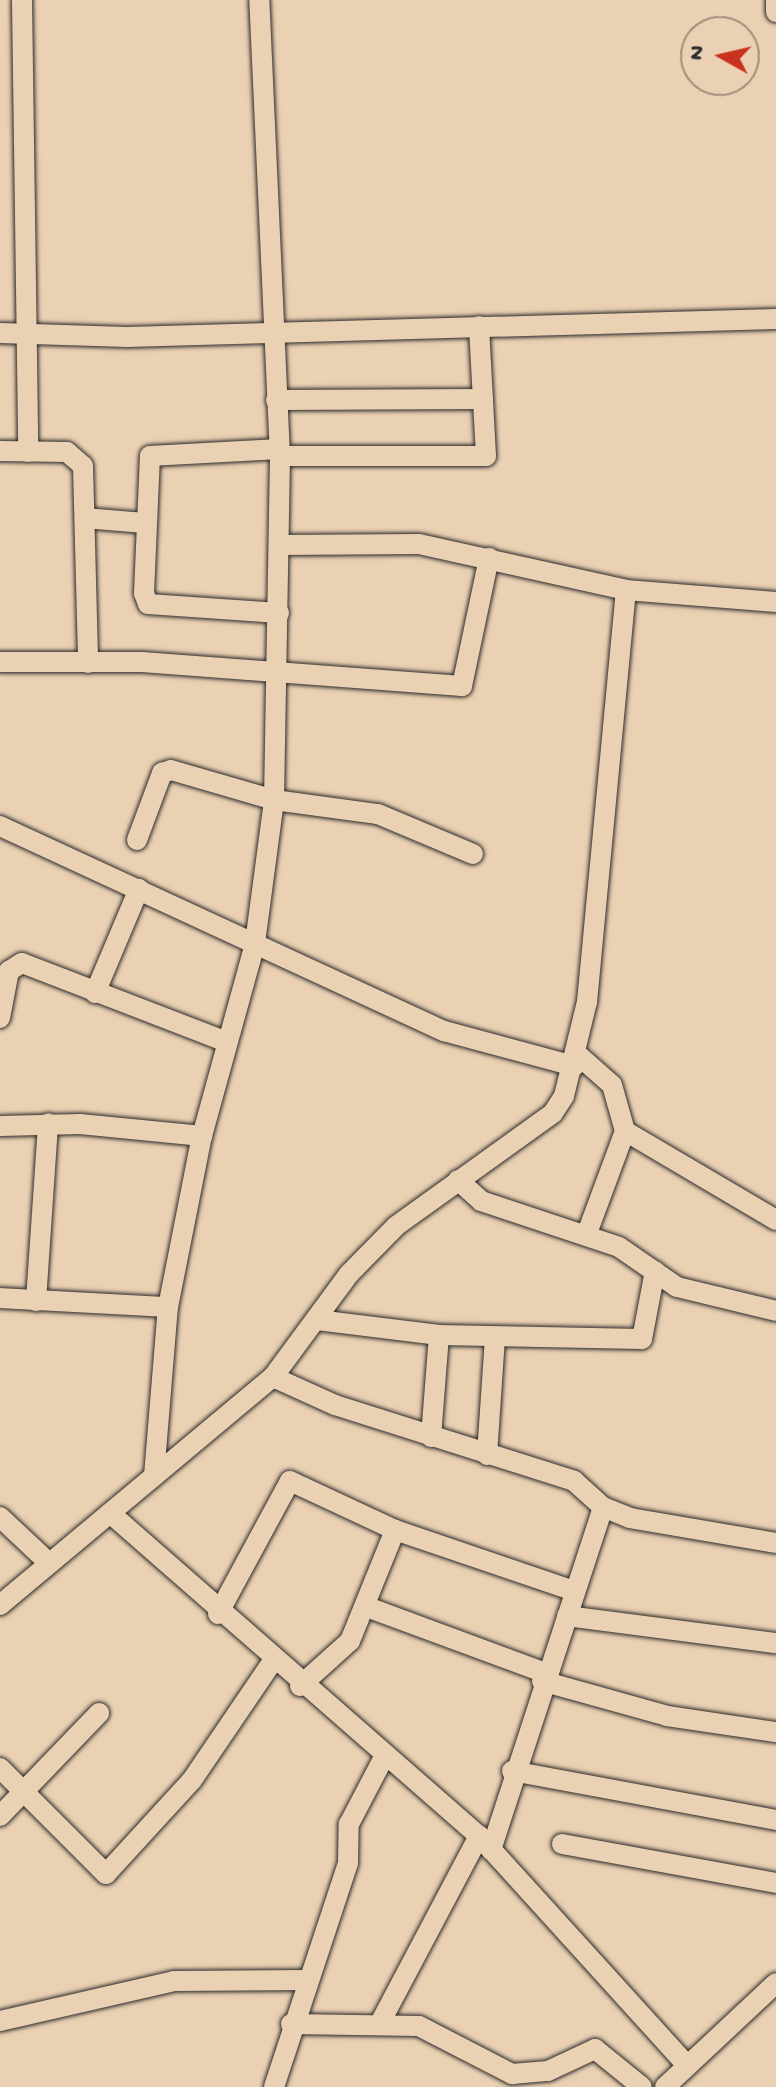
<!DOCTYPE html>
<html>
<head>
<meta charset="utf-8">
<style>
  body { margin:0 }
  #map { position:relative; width:776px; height:2087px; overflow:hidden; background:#ebd1b3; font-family:"Gochi Hand",sans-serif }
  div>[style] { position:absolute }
  .roads { filter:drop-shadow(0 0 2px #2b2b2b) drop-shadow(0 0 2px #2b2b2b) }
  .minor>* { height:20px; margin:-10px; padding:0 10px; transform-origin:10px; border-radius:10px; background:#ebd1b3 }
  span { translate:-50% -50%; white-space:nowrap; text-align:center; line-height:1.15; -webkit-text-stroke:8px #ebd1b3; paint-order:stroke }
  .north { position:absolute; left:680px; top:16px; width:80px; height:80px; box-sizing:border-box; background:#ebd1b3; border:2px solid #9e8f7d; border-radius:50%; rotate:278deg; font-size:22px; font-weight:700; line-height:32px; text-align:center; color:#2b2b2b }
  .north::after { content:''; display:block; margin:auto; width:28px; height:36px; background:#c8321e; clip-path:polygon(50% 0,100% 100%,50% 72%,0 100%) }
</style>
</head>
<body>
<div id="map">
  <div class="roads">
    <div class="minor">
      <div style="left:22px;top:0;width:452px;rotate:89.2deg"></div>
      <div style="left:776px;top:0;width:12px;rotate:90deg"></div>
      <div style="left:0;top:333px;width:127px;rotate:1.8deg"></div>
      <div style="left:127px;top:337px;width:649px;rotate:-1.59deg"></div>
      <div style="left:276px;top:400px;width:207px;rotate:-0.3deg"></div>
      <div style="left:0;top:451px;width:67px;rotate:0.9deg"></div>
      <div style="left:67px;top:452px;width:21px;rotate:41deg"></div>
      <div style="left:83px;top:466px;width:197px;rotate:88.5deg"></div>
      <div style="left:280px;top:456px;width:206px"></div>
      <div style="left:486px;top:456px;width:130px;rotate:-93.1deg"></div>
      <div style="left:85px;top:518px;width:59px;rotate:4.8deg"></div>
      <div style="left:280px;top:545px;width:139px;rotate:-0.4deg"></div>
      <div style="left:419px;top:544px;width:212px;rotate:12.5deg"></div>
      <div style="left:626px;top:590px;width:150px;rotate:4.6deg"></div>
      <div style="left:279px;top:613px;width:131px;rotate:-176.1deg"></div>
      <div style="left:148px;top:604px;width:12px;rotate:-110deg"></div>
      <div style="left:144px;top:593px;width:137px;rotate:-87.5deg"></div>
      <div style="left:150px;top:456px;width:129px;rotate:-3.1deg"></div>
      <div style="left:0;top:662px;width:142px"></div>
      <div style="left:142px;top:662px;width:321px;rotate:4.3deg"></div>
      <div style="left:462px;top:686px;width:131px;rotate:-78.1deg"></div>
      <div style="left:0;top:826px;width:489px;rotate:24.8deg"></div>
      <div style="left:444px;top:1031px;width:135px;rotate:15.1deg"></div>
      <div style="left:137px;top:840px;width:72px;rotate:-69.5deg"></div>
      <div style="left:162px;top:773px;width:9px;rotate:-18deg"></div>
      <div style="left:171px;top:770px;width:107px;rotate:16.2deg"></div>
      <div style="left:274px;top:800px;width:105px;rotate:7.7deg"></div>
      <div style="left:378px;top:814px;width:103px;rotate:22.8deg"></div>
      <div style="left:95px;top:993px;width:113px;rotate:-67.1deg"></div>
      <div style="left:0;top:1018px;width:48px;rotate:-79.2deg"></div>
      <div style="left:9px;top:971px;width:15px;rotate:-32deg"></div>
      <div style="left:22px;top:963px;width:220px;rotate:21.1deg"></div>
      <div style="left:578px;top:1055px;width:45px;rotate:41.4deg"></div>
      <div style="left:612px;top:1085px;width:48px;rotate:74.2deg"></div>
      <div style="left:625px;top:1131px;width:109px;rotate:110.4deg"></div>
      <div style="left:0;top:1126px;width:80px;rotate:-1.4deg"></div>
      <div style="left:80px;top:1124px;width:123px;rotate:5.6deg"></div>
      <div style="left:625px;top:1131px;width:175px;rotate:30.5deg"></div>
      <div style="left:458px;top:1180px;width:31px;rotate:42deg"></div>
      <div style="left:481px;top:1201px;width:145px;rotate:18.4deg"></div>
      <div style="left:619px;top:1247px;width:70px;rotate:34.6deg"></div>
      <div style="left:677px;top:1287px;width:102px;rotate:13.6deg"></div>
      <div style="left:0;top:1298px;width:168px;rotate:3.1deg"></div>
      <div style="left:36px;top:1301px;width:178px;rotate:-86.1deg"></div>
      <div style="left:317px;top:1320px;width:123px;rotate:7deg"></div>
      <div style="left:439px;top:1335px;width:203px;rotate:1.1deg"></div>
      <div style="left:642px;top:1339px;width:69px;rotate:-79.2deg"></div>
      <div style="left:273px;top:1377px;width:68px;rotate:24.3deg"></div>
      <div style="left:335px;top:1405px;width:251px;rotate:17.6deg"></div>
      <div style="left:574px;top:1481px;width:39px;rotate:42deg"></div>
      <div style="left:603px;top:1507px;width:29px;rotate:22deg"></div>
      <div style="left:630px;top:1518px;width:148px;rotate:9.7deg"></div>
      <div style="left:431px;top:1437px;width:102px;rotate:-85.5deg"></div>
      <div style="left:487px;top:1455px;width:117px;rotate:-86.1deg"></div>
      <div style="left:154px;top:1476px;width:170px;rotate:-85.3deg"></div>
      <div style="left:168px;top:1307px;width:174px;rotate:-78.8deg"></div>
      <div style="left:202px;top:1136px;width:200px;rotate:-74.6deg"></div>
      <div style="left:255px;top:943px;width:144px;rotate:-82.4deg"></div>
      <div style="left:274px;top:800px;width:344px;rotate:-89deg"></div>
      <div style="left:280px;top:456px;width:456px;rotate:-92.6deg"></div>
      <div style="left:110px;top:1513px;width:490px;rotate:41.2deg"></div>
      <div style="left:479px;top:1836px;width:308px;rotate:47.8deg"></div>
      <div style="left:0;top:1517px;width:67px;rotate:43.2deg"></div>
      <div style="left:0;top:1605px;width:356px;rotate:-39.9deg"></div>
      <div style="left:273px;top:1377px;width:128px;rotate:-53.6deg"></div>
      <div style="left:349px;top:1274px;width:67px;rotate:-45.6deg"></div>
      <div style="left:396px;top:1226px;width:193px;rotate:-35.7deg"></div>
      <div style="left:553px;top:1113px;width:20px;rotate:-57deg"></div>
      <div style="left:564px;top:1096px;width:97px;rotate:-76.3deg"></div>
      <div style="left:587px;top:1002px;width:414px;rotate:-84.6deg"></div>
      <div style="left:367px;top:1607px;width:190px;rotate:20.3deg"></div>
      <div style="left:218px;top:1614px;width:151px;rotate:-61.6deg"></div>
      <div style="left:290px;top:1481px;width:116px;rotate:25deg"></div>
      <div style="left:395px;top:1530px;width:189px;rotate:18.8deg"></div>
      <div style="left:567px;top:1616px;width:211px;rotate:7.4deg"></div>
      <div style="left:542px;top:1681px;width:130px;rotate:15.6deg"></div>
      <div style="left:667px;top:1716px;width:110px;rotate:8.4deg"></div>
      <div style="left:300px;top:1686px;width:67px;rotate:-42deg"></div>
      <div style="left:350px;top:1641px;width:120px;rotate:-67.9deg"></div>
      <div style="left:0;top:1768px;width:150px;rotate:45deg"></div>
      <div style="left:106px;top:1874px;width:127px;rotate:-47.5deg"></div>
      <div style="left:192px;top:1780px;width:144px;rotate:-55.8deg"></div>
      <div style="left:512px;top:1771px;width:269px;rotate:10.5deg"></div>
      <div style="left:0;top:1816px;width:143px;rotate:-46.1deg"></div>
      <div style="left:562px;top:1844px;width:218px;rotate:10.3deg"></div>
      <div style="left:491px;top:1850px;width:361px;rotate:-71.9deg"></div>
      <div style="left:0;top:2021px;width:179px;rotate:-12.9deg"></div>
      <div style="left:174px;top:1981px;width:133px;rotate:-0.4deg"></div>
      <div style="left:380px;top:2023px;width:212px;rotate:-62.1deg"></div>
      <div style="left:291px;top:2024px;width:128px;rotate:0.9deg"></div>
      <div style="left:419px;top:2026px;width:105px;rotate:27.3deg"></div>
      <div style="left:512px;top:2074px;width:36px;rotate:-5deg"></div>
      <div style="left:548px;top:2071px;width:52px;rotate:-25.1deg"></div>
      <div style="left:595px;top:2049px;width:60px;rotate:39deg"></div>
      <div style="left:274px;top:2087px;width:236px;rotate:-71.7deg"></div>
      <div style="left:348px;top:1863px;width:39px;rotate:-89deg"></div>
      <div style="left:349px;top:1824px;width:78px;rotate:-62.4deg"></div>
      <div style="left:665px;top:2087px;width:152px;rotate:-43.1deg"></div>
    </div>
  </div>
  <div class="north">N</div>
</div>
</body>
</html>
